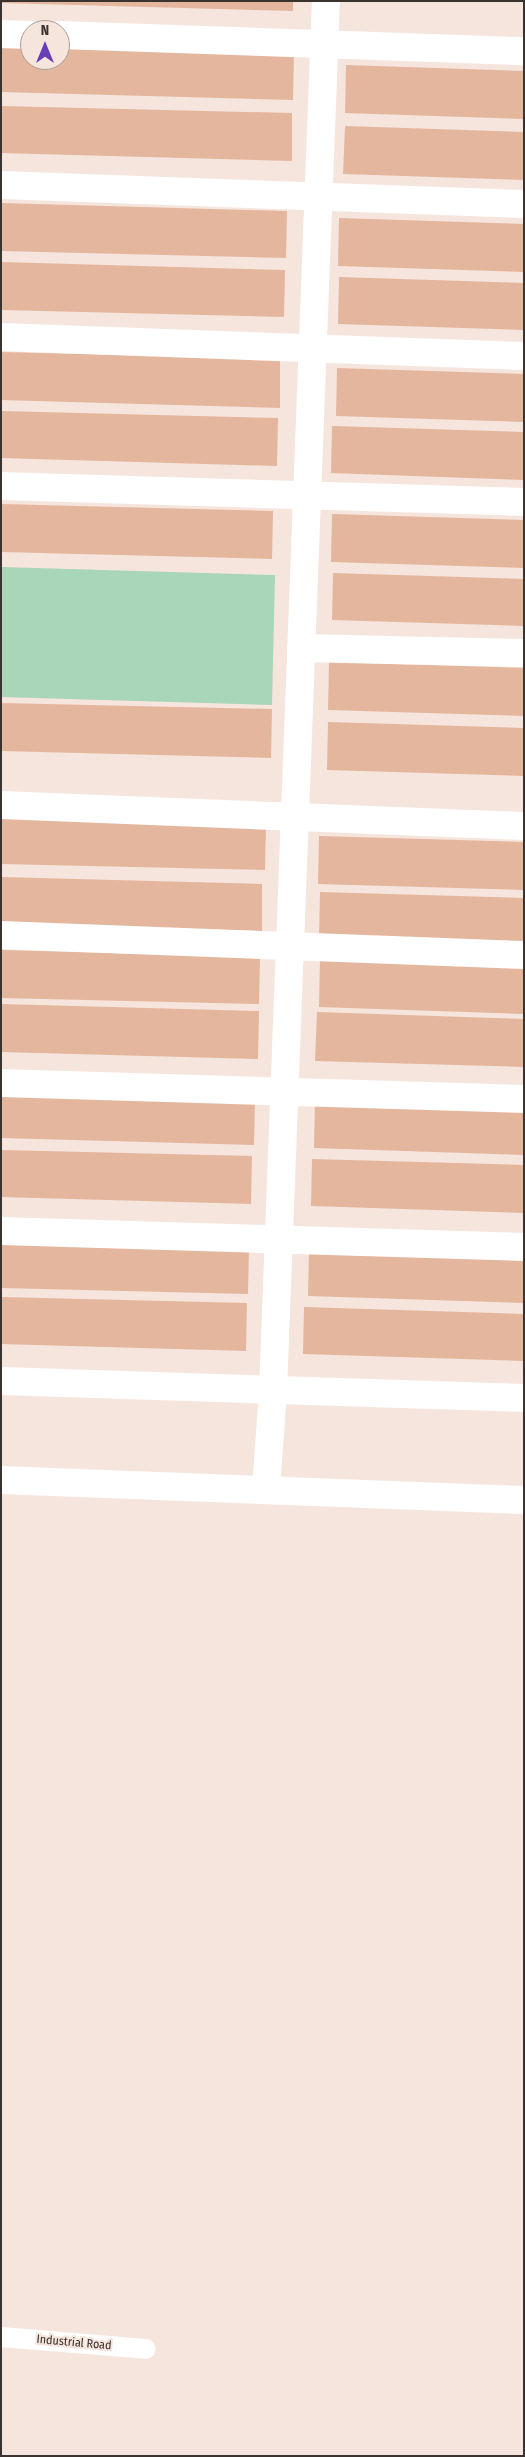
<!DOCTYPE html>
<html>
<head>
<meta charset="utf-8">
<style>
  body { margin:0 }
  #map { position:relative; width:525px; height:2457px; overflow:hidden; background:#f6e5dc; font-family:"Fira Sans Condensed",sans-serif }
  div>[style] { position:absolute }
  .green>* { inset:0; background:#a9d5b9 }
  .building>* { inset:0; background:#e4b69e }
  .service>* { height:20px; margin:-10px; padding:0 10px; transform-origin:10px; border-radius:10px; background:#fff }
  .minor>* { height:28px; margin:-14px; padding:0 14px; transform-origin:14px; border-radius:14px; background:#fff }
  span { translate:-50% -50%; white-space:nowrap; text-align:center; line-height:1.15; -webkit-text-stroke:4px #f6e5dc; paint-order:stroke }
  .street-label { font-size:12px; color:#3a3330 }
  .frame { position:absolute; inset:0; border:2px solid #3a3330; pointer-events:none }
  .north { position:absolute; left:20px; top:20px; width:50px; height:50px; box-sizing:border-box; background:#f6e5dc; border:1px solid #ab9e97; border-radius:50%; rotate:0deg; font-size:14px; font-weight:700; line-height:20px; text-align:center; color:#3a3330 }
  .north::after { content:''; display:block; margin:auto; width:18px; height:22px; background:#683db5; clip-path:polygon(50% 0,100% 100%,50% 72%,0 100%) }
</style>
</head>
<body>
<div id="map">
  <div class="green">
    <div style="clip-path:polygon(1px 567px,275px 575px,272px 705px,1px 697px)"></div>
  </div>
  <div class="building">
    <div style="clip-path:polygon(1px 1px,293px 1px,293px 11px,1px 3px)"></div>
    <div style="clip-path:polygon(1px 44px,30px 45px,30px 60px,60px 60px,60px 46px,294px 52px,293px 100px,1px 92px)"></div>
    <div style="clip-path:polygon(346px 65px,524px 71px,524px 119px,345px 113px)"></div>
    <div style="clip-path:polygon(1px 106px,292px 113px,292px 161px,1px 153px)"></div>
    <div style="clip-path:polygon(345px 126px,524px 132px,524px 180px,343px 174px)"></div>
    <div style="clip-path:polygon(1px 203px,287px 211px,286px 258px,1px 251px)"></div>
    <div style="clip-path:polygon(339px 218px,524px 224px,524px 272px,338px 266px)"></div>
    <div style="clip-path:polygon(1px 262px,285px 270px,284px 317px,1px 310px)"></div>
    <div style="clip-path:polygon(339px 277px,524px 283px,524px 330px,338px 324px)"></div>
    <div style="clip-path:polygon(1px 352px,280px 359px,280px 408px,1px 400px)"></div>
    <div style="clip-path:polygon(337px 368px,524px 374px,524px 422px,336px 416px)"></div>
    <div style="clip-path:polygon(1px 411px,278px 418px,277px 466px,1px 458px)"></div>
    <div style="clip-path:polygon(332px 426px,524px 432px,524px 480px,331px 473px)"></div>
    <div style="clip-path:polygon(1px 504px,273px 511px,272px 559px,1px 552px)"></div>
    <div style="clip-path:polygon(332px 514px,524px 520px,524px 568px,331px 562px)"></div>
    <div style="clip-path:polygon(333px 573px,524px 579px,524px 626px,332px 620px)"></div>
    <div style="clip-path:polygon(329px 662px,524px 668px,524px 716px,328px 710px)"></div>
    <div style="clip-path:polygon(1px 703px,272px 709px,271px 758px,1px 751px)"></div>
    <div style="clip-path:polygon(328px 722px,524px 728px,524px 776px,327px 770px)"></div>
    <div style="clip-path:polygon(1px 816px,266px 823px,265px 870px,1px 864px)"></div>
    <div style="clip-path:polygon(319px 836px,524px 842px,524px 890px,318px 884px)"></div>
    <div style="clip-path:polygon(1px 877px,262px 884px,262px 931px,1px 925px)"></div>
    <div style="clip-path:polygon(320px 892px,524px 898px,524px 946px,319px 940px)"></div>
    <div style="clip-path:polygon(1px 950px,260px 957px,259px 1004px,1px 998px)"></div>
    <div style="clip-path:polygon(320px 960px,524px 966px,524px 1014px,319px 1007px)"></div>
    <div style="clip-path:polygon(1px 1004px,259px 1011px,258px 1059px,1px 1052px)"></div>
    <div style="clip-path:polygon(317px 1012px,524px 1019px,524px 1067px,315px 1061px)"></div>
    <div style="clip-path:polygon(1px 1091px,255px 1097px,254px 1145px,1px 1138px)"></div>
    <div style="clip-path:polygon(315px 1101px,524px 1107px,524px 1155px,314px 1148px)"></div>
    <div style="clip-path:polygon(1px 1150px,252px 1156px,251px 1204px,1px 1197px)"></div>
    <div style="clip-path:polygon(312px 1159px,524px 1165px,524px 1213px,311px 1206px)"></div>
    <div style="clip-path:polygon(1px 1240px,249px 1247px,248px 1294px,1px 1288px)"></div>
    <div style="clip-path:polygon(309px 1249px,524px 1256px,524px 1303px,308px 1296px)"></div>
    <div style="clip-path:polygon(1px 1297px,247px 1303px,246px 1351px,1px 1344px)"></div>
    <div style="clip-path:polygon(304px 1307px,524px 1314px,524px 1361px,303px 1354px)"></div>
  </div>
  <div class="service">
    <div style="left:1px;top:2337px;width:145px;rotate:4.7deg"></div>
  </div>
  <div class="minor">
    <div style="left:1px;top:34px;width:29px;rotate:2deg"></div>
    <div style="left:60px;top:35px;width:464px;rotate:2deg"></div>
    <div style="left:1px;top:185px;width:523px;rotate:2.08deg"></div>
    <div style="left:1px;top:337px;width:523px;rotate:2.08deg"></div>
    <div style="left:1px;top:486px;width:523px;rotate:1.75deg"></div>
    <div style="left:301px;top:648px;width:223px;rotate:1.3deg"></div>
    <div style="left:1px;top:805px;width:523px;rotate:2.3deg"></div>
    <div style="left:1px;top:935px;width:523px;rotate:2.19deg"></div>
    <div style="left:1px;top:1083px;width:523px;rotate:1.75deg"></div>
    <div style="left:1px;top:1231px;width:523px;rotate:1.75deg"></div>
    <div style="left:1px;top:1381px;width:523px;rotate:1.86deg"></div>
    <div style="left:1px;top:1480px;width:523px;rotate:2.19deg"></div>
    <div style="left:266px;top:1489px;width:98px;rotate:-85.9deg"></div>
    <div style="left:273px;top:1391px;width:1391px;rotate:-87.82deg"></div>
  </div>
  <div class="street-label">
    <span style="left:74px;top:2343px;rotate:5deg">Industrial Road</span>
  </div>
  <div class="frame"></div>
  <div class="north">N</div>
</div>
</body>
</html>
